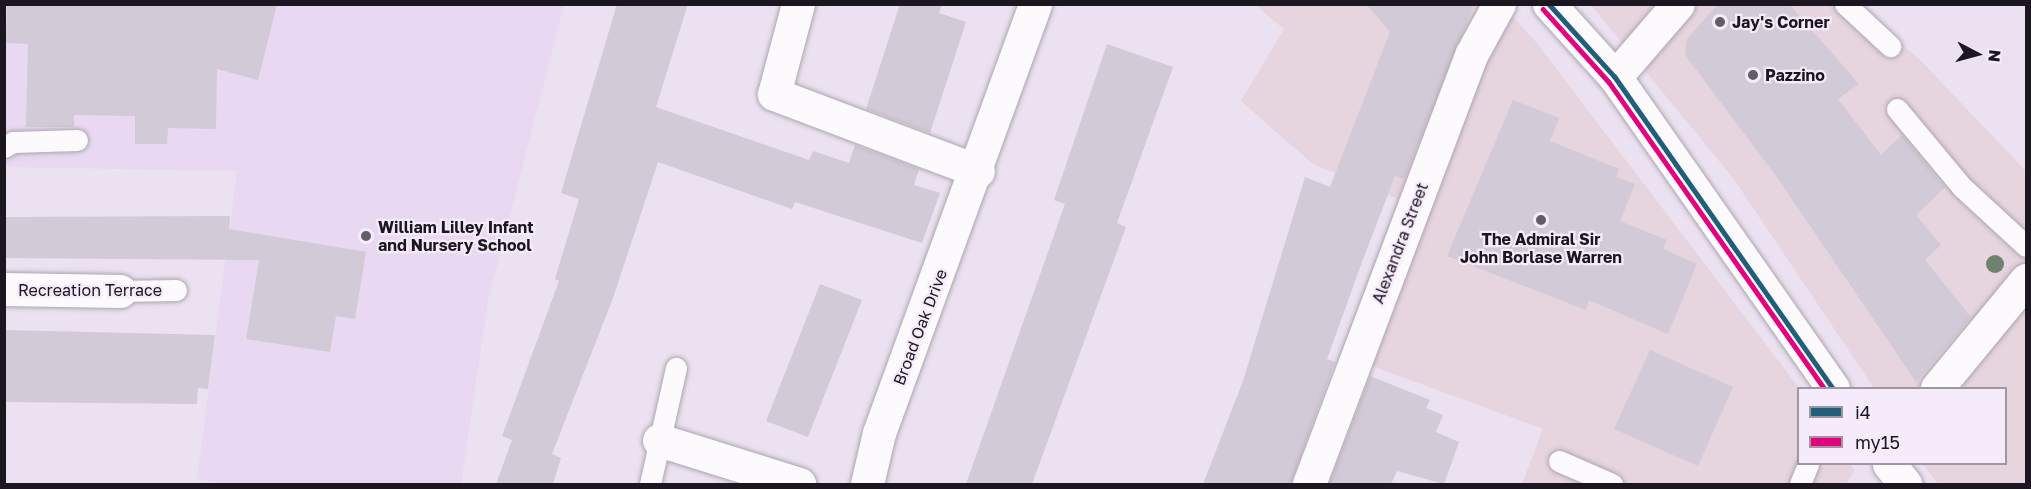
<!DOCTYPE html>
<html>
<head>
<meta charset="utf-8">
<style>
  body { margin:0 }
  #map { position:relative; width:2031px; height:489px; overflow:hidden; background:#ebe1f0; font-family:"Golos Text",sans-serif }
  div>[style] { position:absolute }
  .commercial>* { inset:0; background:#e6d4df }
  .built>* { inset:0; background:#e8d8f1 }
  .building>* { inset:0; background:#d2cad6 }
  .roads { filter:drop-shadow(0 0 2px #ada6b1) drop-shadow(0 0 2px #ada6b1) }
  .lane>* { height:21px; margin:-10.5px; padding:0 10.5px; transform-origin:10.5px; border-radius:10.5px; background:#fcfafd }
  .street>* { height:33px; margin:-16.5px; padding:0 16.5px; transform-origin:16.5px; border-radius:16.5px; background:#fcfafd }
  .secondary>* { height:33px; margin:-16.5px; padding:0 16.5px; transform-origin:16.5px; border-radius:16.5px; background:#fcfafd }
  .bus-1>* { height:4.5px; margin:-2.25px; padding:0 2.25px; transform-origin:2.25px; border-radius:2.25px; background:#1f5f7a }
  .bus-2>* { height:4.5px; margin:-2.25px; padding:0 2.25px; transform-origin:2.25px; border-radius:2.25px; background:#e5007d }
  .trees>* { width:18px; height:18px; margin:-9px; border-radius:50%; background:#6f816f }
  .dots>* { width:16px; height:16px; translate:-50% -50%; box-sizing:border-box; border:3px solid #f6ebfb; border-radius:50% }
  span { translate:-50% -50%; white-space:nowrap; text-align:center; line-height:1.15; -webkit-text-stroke:4.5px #f6ebfb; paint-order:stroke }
  .poi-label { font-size:16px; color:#1b161f; font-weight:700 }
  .left { translate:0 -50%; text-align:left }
  .street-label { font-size:16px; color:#1b161f }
  .frame { position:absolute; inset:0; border:6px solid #1b161f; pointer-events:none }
  .legend { position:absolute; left:1797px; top:387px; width:210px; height:78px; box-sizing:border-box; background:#f6ebfb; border:2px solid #9e96a3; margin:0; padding:8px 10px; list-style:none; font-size:18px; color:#1b161f }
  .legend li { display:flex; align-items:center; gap:12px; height:30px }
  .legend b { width:30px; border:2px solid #9e96a3 }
  .north { position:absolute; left:1947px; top:24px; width:60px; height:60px; -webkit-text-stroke:4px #f6ebfb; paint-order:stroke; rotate:96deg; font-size:16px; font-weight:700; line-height:24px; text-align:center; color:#1b161f }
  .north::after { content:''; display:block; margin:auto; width:21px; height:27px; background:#1b161f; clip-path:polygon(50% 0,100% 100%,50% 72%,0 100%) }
</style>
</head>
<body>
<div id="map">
  <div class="commercial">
    <div style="clip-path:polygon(1255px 5px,1502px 5px,1536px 42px,1799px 388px,1798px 464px,1850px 464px,1855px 470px,1846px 484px,1522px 484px,1543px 429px,1340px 354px,1398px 199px,1313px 164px,1241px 101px,1284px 29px)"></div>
    <div style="clip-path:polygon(1591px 5px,1858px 5px,1920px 60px,2026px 171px,2026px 484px,1938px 484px,1923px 464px,2006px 464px,2006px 388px,1874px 388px,1733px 178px)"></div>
  </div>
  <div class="built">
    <div style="clip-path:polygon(5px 5px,564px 5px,488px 301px,461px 484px,225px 484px,197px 479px,237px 171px,5px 167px)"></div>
  </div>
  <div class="building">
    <div style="clip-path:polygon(7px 4px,277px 4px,258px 80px,217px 69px,216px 129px,168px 128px,167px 144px,135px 144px,135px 116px,74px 115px,74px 127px,26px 127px,28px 44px,6px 43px)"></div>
    <div style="clip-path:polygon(617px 4px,688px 4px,656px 107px,809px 160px,813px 151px,849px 163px,855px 145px,919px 169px,914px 185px,940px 193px,922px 243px,795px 202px,792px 209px,658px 162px,613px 298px,552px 454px,561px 458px,553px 484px,496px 484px,512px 440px,502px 436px,559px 281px,555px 279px,579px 199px,561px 193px)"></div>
    <div style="clip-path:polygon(900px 4px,942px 4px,939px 13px,966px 22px,930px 133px,866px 109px)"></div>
    <div style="clip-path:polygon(1366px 4px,1474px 4px,1404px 179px,1395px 176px,1362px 262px,1327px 359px,1335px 362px,1291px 484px,1203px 484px,1243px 381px,1305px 177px,1330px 187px,1390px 32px)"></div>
    <div style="clip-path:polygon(1718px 4px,1789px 4px,1859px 84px,1838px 99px,1881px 155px,1902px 135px,1945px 187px,1916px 215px,1941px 245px,1925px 260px,1971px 317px,1916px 382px,1779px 180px,1685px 55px,1687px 39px)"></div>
    <div style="clip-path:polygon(1107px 44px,1173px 67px,1117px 223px,1126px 227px,1032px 484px,966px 484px,1065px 204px,1054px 200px)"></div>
    <div style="clip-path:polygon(1513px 100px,1559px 118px,1550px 141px,1619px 169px,1616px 177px,1635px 184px,1620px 221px,1667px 240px,1663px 249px,1697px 264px,1668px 334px,1589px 300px,1586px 310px,1447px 256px)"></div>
    <div style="clip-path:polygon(230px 216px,229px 229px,366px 252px,355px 319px,336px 316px,330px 352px,246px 339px,259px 260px,4px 258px,4px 217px)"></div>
    <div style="clip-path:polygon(820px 284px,862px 300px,808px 437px,766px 421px)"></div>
    <div style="clip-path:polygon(4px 330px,215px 335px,208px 389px,198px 388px,197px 404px,4px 402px)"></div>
    <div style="clip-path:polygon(1650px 350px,1733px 387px,1698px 466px,1614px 429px)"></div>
    <div style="clip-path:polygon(1370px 376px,1430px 400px,1426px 408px,1443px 415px,1436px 432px,1459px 442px,1444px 484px,1397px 471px,1391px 484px,1329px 484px)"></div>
  </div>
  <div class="roads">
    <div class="lane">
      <div style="left:1845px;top:4px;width:62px;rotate:43deg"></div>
      <div style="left:1897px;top:109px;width:102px;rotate:50.2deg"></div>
      <div style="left:1962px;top:187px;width:87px;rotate:42.7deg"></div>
      <div style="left:4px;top:147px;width:10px;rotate:-29deg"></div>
      <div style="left:13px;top:142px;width:64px;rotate:-1.8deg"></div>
      <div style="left:120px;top:291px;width:56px;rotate:-1deg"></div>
      <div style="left:1559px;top:461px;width:58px;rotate:23.5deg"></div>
      <div style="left:650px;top:484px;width:119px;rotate:-77.4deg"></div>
      <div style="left:1800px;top:484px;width:22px;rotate:-68deg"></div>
    </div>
    <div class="street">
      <div style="left:798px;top:4px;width:93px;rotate:104.9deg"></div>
      <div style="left:774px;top:94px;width:218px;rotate:20.7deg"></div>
      <div style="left:1615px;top:77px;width:96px;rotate:-49.2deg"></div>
      <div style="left:4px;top:289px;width:116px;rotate:1deg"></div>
      <div style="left:1937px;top:388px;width:140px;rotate:-50.5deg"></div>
      <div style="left:659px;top:440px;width:147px;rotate:17.4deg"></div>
      <div style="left:867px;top:484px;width:52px;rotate:-76.8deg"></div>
      <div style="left:879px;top:433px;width:456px;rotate:-70deg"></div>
      <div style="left:1309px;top:484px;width:459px;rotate:-69.3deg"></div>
      <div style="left:1471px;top:55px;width:58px;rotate:-61.2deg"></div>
    </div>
    <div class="secondary">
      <div style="left:1549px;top:4px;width:98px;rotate:47.9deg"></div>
      <div style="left:1615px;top:77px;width:380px;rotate:55deg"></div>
      <div style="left:1889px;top:464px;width:26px;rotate:51deg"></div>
    </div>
  </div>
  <div class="bus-1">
    <div style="left:1549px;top:4px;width:98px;rotate:47.9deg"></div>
    <div style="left:1615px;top:77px;width:380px;rotate:55deg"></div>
  </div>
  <div class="bus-2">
    <div style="left:1543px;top:9px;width:98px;rotate:47.9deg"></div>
    <div style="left:1609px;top:82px;width:374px;rotate:54.9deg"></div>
  </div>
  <div class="trees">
    <div style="left:1995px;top:264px"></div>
  </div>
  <div class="dots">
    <div style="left:1720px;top:22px;background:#645d68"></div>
    <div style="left:1753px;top:75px;background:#645d68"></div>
    <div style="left:1541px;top:220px;background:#645d68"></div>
    <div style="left:366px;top:236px;background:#645d68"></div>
  </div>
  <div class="poi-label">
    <span class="left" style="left:1732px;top:22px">Jay's Corner</span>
    <span class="left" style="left:1765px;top:75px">Pazzino</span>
    <span class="left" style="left:378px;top:236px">William Lilley Infant<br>and Nursery School</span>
    <span style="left:1541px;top:248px">The Admiral Sir<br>John Borlase Warren</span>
  </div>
  <div class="street-label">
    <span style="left:1400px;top:243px;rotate:-69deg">Alexandra Street</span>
    <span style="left:90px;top:290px">Recreation Terrace</span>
    <span style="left:920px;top:327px;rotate:-69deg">Broad Oak Drive</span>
  </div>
  <div class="frame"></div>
  <ul class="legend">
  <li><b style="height:8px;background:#1f5f7a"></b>i4</li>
  <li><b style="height:8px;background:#e5007d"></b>my15</li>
  </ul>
  <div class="north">N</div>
</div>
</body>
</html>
